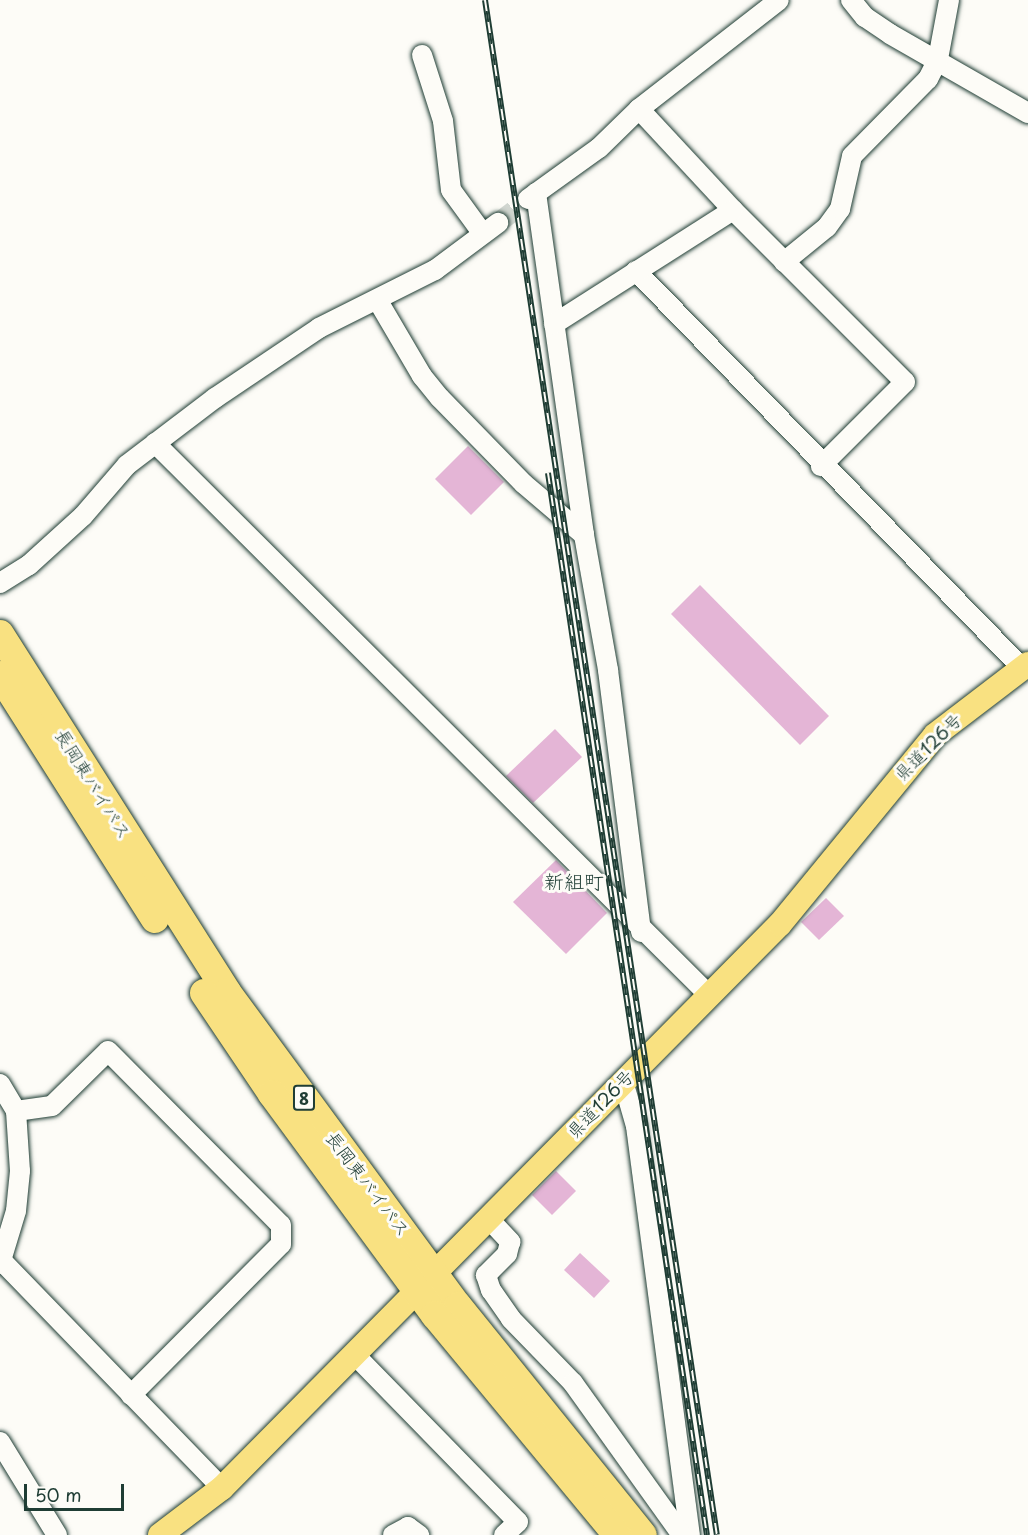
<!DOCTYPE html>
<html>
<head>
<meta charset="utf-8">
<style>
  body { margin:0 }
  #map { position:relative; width:1028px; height:1535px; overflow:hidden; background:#fdfcf7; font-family:"Playpen Sans","Klee One",sans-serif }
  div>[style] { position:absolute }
  .building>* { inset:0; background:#e4b5d6 }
  .minor-tunnel>* { height:20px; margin-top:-10px; transform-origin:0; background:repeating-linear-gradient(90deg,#d1d6d0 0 20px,transparent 0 30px) }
  .roads { filter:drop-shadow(0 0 2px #1f3d34) drop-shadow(0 0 2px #1f3d34) }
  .minor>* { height:20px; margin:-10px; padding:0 10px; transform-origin:10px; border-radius:10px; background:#fdfcf7 }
  .major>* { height:24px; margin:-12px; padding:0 12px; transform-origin:12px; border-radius:12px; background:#f9e181 }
  .highway>* { height:28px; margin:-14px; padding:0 14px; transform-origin:14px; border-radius:14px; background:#f9e181 }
  .rail>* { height:6px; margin-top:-3px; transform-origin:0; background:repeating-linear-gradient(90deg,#fdfcf7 0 11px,#1f3d34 0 22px); box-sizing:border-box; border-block:2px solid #1f3d34 }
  span { translate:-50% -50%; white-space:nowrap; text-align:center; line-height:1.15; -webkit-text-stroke:6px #fdfcf7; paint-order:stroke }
  .shield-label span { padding:2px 4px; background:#fdfcf7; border:2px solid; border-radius:4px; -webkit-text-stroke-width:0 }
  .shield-label { font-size:16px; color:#1f3d34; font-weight:700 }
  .street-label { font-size:18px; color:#1f3d34 }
  .neighbourhood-label { font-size:20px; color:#1f3d34 }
  .scale { position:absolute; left:24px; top:1484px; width:100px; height:27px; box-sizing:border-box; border:3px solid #1f3d34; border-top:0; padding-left:8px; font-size:18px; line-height:21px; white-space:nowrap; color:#1f3d34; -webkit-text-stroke:4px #fdfcf7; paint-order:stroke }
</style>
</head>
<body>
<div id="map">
  <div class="building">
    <div style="clip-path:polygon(468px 446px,504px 482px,471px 515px,435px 479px)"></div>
    <div style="clip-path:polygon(700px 585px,829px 716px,800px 745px,671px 614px)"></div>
    <div style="clip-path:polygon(555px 729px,582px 757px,533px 803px,506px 776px)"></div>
    <div style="clip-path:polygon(556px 860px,607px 913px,566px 954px,513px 902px)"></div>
    <div style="clip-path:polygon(826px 898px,844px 916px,819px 940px,801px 922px)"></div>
    <div style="clip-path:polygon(556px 1171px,576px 1191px,552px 1215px,532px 1195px)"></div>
    <div style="clip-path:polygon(580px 1253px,610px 1281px,594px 1298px,564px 1270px)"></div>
  </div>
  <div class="minor-tunnel">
    <div style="left:498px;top:223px;width:34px;rotate:-38deg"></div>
  </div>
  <div class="roads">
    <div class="minor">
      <div style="left:851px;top:0;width:22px;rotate:51deg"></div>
      <div style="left:865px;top:17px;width:30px;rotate:34deg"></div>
      <div style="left:890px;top:34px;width:159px;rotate:29.8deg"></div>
      <div style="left:422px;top:55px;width:69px;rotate:72.3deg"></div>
      <div style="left:443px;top:121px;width:69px;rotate:83.4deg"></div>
      <div style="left:451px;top:190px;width:54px;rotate:54deg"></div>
      <div style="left:639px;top:109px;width:138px;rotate:47.1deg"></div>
      <div style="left:733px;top:210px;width:243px;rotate:45deg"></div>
      <div style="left:905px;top:382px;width:119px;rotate:135deg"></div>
      <div style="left:536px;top:193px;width:345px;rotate:82deg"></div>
      <div style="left:584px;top:535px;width:137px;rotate:79.9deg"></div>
      <div style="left:608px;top:670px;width:264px;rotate:82.8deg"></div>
      <div style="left:528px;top:199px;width:87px;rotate:-35.7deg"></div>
      <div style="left:599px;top:148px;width:56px;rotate:-44.3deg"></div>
      <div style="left:639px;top:109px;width:177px;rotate:-37.9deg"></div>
      <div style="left:784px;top:262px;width:55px;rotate:-39.1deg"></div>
      <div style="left:827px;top:227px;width:22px;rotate:-54deg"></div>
      <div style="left:840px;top:209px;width:54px;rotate:-77.2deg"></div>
      <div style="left:852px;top:156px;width:108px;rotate:-45.4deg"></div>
      <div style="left:928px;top:79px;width:22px;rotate:-63deg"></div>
      <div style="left:938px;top:59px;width:60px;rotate:-79.4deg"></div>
      <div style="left:636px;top:271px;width:554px;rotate:45.8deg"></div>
      <div style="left:378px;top:301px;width:87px;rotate:59.6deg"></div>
      <div style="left:422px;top:376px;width:28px;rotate:51deg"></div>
      <div style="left:440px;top:398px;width:120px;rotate:45.7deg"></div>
      <div style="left:524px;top:484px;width:79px;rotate:40.4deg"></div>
      <div style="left:554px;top:324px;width:212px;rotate:-32.5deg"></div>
      <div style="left:155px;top:443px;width:782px;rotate:44.9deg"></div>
      <div style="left:0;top:583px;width:34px;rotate:-32deg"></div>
      <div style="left:29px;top:565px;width:73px;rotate:-42.2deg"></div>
      <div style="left:83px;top:516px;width:67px;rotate:-49.2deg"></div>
      <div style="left:127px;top:465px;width:111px;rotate:-37.3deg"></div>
      <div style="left:215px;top:398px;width:125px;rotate:-33.9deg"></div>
      <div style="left:319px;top:328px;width:130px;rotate:-26.6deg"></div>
      <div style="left:435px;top:270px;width:79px;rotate:-36.7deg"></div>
      <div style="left:623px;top:1081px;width:47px;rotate:73.9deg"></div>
      <div style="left:636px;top:1126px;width:413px;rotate:82.5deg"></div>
      <div style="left:0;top:1084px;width:31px;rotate:59deg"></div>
      <div style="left:16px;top:1111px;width:60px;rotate:86.2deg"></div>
      <div style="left:20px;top:1171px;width:40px;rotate:95.7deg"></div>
      <div style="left:16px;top:1211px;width:55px;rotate:106.8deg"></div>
      <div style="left:16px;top:1111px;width:36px;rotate:-8deg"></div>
      <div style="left:52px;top:1106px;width:78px;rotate:-44.5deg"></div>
      <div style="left:108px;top:1051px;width:245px;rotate:45.2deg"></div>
      <div style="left:281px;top:1225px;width:19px;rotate:90deg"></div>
      <div style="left:281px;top:1244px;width:213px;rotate:134.8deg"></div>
      <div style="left:488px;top:1218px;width:33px;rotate:47deg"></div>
      <div style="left:510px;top:1242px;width:12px;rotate:104deg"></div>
      <div style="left:507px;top:1254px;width:30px;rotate:135deg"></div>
      <div style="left:486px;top:1275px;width:16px;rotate:72deg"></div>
      <div style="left:491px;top:1290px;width:35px;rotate:55deg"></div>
      <div style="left:511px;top:1319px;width:89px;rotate:45.9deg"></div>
      <div style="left:573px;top:1383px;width:187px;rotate:54.4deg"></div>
      <div style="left:1px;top:1260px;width:318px;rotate:45.9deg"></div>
      <div style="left:355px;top:1355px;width:233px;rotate:45.7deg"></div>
      <div style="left:518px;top:1522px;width:19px;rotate:137deg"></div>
      <div style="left:0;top:1442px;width:109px;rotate:58.5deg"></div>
      <div style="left:393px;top:1535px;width:17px;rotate:-28deg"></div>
      <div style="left:408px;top:1527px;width:14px;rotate:36deg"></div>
    </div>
    <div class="major">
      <div style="left:160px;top:1535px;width:78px;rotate:-37.2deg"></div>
      <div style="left:222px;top:1488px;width:793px;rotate:-45.31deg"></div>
      <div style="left:780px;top:924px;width:244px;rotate:-50.6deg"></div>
      <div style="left:935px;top:735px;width:117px;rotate:-37.4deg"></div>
    </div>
    <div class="highway">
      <div style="left:0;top:634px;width:424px;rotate:57.6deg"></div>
      <div style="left:227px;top:992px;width:390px;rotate:53.7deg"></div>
      <div style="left:458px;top:1306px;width:294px;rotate:51.1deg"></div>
      <div style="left:0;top:675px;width:289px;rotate:57.6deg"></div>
      <div style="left:204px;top:993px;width:122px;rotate:56deg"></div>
      <div style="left:272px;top:1094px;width:275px;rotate:53.6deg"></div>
      <div style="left:435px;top:1315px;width:286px;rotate:50.4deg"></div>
    </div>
  </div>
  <div class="rail">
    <div style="left:485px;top:0;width:1552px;rotate:81.41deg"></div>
    <div style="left:548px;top:473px;width:1074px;rotate:81.49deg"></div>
  </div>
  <div class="shield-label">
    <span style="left:304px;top:1098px">8</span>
  </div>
  <div class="street-label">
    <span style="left:928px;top:747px;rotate:-45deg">県道126号</span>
    <span style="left:93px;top:784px;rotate:58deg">長岡東バイパス</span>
    <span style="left:600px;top:1104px;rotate:-46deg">県道126号</span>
    <span style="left:368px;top:1184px;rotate:53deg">長岡東バイパス</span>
  </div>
  <div class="neighbourhood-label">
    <span style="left:574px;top:881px">新組町</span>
  </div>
  <div class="scale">50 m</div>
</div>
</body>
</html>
